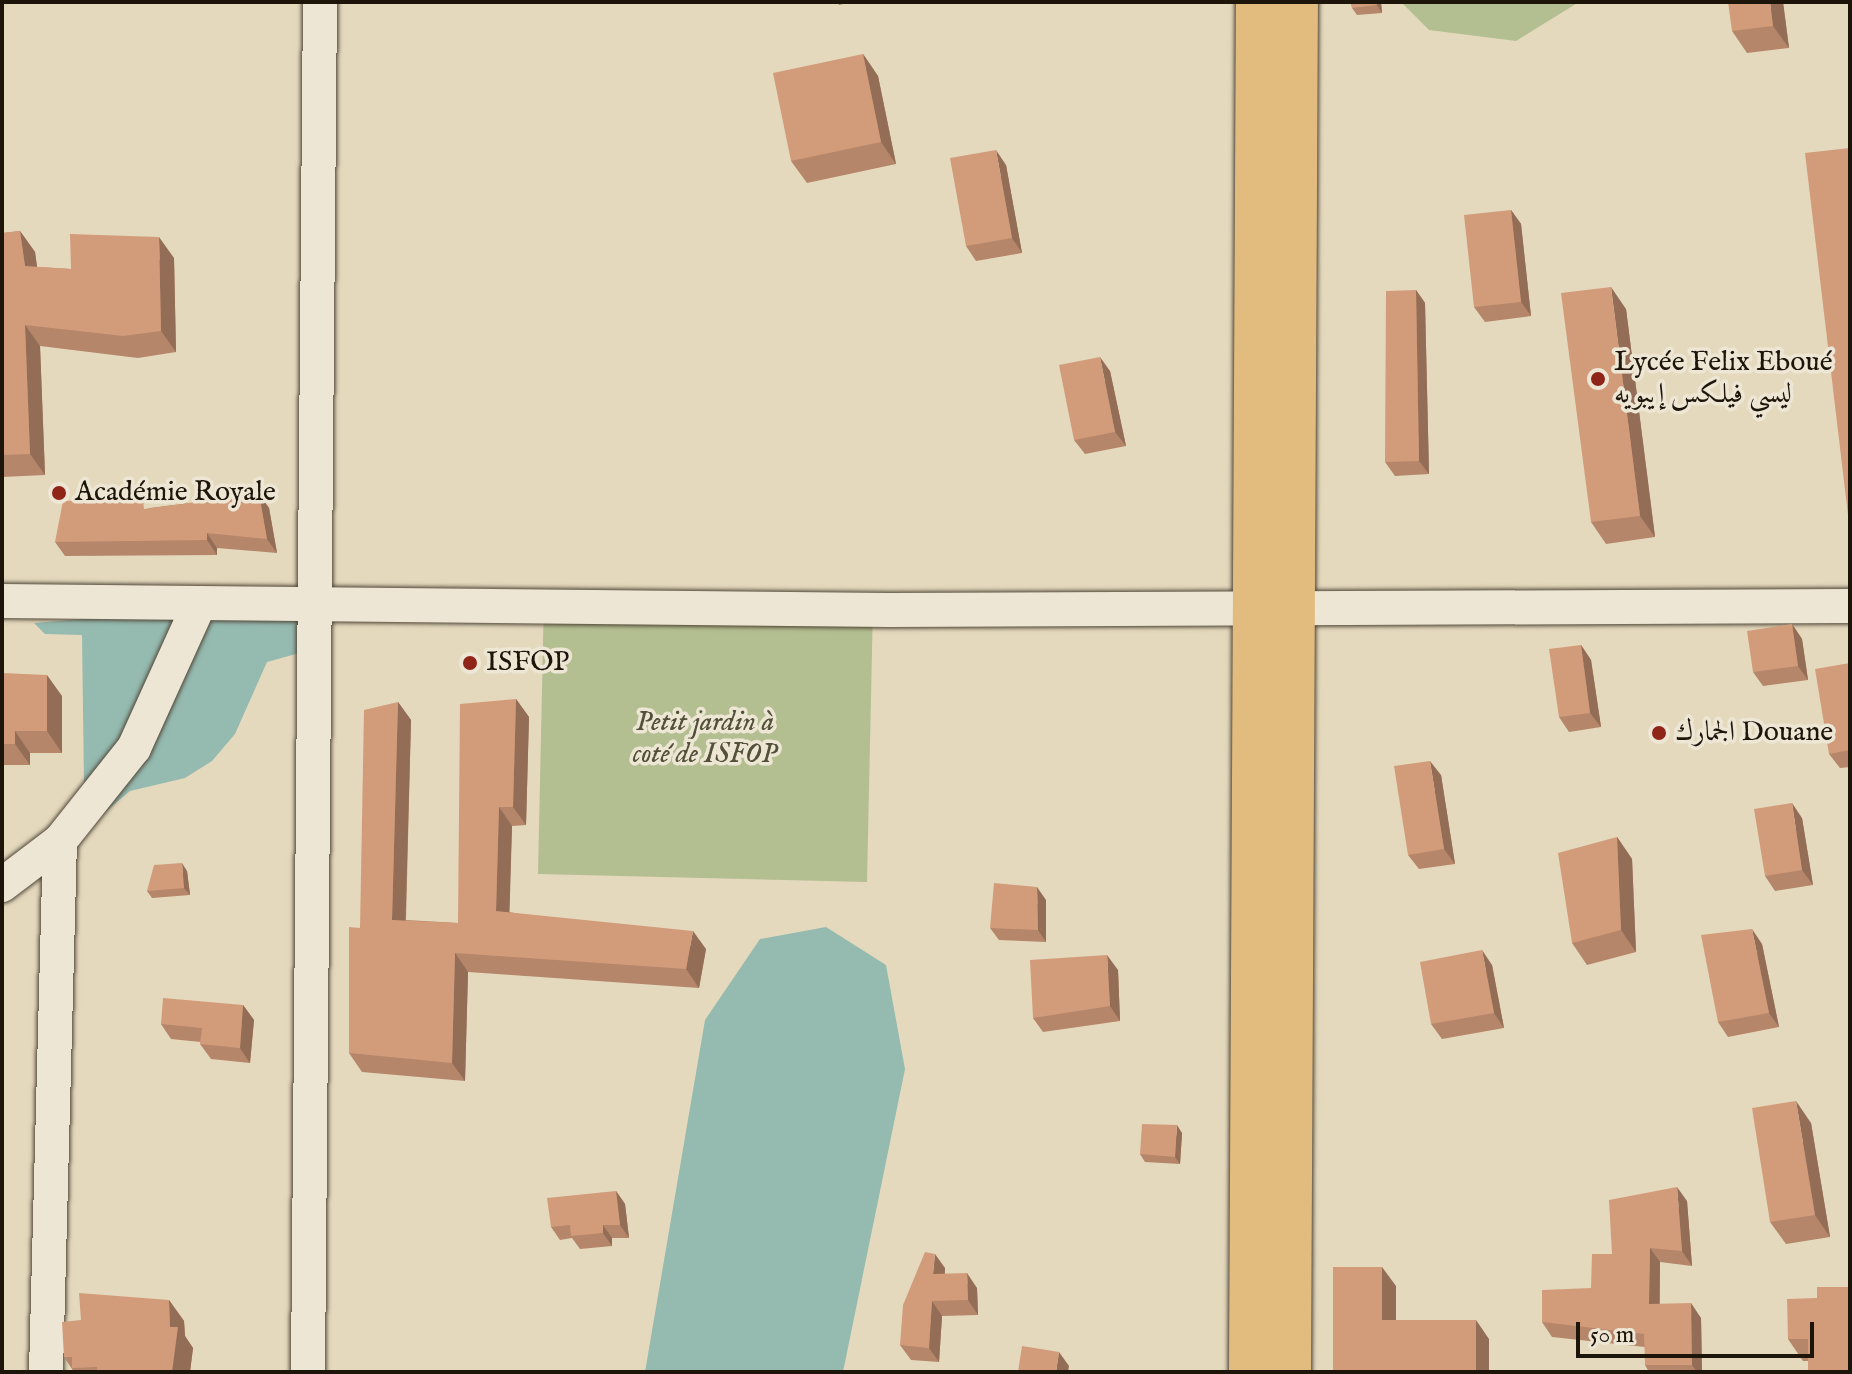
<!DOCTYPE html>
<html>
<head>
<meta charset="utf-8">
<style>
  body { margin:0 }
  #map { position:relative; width:1852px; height:1374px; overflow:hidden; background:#e4d9bd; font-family:"IM FELL English",Amiri,serif }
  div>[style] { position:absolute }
  .green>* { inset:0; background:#b4bf91 }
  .water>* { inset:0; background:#95bab0 }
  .roads { filter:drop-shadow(0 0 2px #504637) drop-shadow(0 0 2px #504637) }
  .minor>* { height:34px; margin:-17px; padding:0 17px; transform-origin:17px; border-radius:17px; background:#ede6d4 }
  .primary>* { height:44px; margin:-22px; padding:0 22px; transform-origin:22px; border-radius:22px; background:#e2bc7e }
  .wall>* { inset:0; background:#b5866a }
  .shaded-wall>* { inset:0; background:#936d56 }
  .building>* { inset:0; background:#d29c7b }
  .dots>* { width:22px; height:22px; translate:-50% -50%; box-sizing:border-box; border:4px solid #ede6d4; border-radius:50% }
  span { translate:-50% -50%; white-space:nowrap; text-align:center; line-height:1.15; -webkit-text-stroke:7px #ede6d4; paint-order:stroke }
  .poi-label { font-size:28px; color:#1e150a }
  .left { translate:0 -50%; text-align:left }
  .park-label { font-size:28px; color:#525039; font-style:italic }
  .frame { position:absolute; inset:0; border:4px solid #1e150a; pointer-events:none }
  .scale { position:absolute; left:1576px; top:1322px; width:238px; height:36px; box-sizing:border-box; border:4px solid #1e150a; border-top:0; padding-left:10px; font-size:24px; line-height:28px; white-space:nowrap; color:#1e150a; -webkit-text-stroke:6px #ede6d4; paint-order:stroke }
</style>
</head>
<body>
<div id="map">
  <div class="green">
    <div style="clip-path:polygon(1401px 2px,1579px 2px,1516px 41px,1429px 30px)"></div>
    <div style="clip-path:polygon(544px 597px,873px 605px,867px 882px,538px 874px)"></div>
  </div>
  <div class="water">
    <div style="clip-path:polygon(95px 618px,305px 619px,303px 652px,267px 662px,235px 734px,212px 761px,185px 778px,130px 791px,103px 814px,84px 783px,82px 635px,45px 634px,34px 623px)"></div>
    <div style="clip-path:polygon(826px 927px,886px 965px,905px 1069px,843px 1372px,645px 1372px,705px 1020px,760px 939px)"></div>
  </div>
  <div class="roads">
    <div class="minor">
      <div style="left:2px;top:601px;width:887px;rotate:0.58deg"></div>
      <div style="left:889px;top:610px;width:961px;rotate:-0.24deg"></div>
      <div style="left:2px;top:885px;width:73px;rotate:-37.2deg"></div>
      <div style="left:60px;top:841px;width:119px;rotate:-51.5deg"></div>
      <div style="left:134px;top:748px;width:157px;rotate:-65.6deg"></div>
      <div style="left:46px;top:1372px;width:531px;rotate:-88.49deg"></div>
      <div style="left:308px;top:1372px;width:1370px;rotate:-89.5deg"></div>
    </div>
    <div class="primary">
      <div style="left:1251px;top:1372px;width:1370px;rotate:-89.71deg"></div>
      <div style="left:1289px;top:1372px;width:1370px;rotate:-89.71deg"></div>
    </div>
  </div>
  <div class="wall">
    <div style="clip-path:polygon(837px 2px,852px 2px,839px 5px)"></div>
    <div style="clip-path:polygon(1351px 2px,1381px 2px,1382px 13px,1357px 15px,1352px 8px)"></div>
    <div style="clip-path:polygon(1783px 2px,1789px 48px,1747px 53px,1732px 31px)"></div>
    <div style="clip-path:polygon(863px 54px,878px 76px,896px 164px,807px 183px,791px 161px)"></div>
    <div style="clip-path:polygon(1006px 165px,1022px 253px,976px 261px,966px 246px)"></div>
    <div style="clip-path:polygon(1511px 210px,1521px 224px,1531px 316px,1485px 322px,1474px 307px)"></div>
    <div style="clip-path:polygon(20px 231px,35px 252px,37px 267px,71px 269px,174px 258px,176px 352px,138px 358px,40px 346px,45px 475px,2px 477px,2px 233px)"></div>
    <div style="clip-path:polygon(1416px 290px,1425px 303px,1429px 474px,1395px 476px,1385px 462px)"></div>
    <div style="clip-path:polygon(1626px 309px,1655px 537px,1606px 544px,1591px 522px)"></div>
    <div style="clip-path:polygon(1110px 371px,1126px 446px,1085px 454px,1074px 440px)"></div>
    <div style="clip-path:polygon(259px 494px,269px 508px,277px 553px,217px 548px,217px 555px,65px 556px,55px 542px,150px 508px)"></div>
    <div style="clip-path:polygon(1792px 624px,1802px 639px,1808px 680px,1763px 686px,1753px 672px)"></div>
    <div style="clip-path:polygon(1581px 645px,1591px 660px,1601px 727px,1569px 732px,1559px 717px)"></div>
    <div style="clip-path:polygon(1850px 663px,1850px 767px,1840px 768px,1829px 754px)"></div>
    <div style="clip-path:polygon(2px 673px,62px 696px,62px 753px,30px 753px,30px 765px,2px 765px)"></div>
    <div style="clip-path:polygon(516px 699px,529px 717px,526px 825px,512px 826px,509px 912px,706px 949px,699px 988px,468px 972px,465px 1081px,362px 1072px,349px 1053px,360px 928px,398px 702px,411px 720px,406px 920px,458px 923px)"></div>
    <div style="clip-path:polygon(1441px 775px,1455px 864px,1419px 869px,1408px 855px)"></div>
    <div style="clip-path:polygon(1802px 818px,1813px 885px,1775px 891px,1765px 876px)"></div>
    <div style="clip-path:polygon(1617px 837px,1632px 859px,1636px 952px,1587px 965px,1572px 943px)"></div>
    <div style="clip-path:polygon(187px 871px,190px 895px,152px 898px,147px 891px)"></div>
    <div style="clip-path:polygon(1046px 900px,1046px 942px,999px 940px,990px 928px)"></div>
    <div style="clip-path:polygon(1762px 944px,1779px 1027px,1728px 1037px,1718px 1022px)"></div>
    <div style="clip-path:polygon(1492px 965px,1504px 1028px,1442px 1039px,1431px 1024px)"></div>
    <div style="clip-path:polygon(1118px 970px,1120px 1021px,1043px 1032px,1033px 1018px)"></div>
    <div style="clip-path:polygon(243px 1005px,254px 1020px,250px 1063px,211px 1059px,200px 1044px,201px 1042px,171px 1039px,161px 1024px)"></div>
    <div style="clip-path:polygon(1811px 1123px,1830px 1237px,1786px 1244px,1770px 1222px)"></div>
    <div style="clip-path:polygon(1182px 1133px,1180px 1164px,1145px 1162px,1140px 1154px)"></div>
    <div style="clip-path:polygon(616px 1191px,625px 1204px,629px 1238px,612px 1238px,612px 1246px,580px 1249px,572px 1238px,560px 1240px,551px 1227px)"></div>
    <div style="clip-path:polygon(1687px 1201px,1692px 1266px,1660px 1262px,1660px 1304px,1701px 1318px,1702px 1372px,1649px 1372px,1645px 1365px,1645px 1347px,1552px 1337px,1542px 1322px,1591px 1288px,1612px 1254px)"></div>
    <div style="clip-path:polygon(945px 1268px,945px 1274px,977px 1288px,978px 1315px,942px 1316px,939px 1362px,911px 1360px,900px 1345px)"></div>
    <div style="clip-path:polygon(1850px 1287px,1808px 1361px,1803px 1361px,1788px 1339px,1817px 1298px)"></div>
    <div style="clip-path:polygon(169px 1300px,184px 1321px,185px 1336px,193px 1348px,190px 1372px,74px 1372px,64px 1357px,81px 1320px)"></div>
  </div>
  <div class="shaded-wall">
    <div style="clip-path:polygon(1376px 2px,1381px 2px,1382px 13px,1377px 5px)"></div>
    <div style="clip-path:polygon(1770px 2px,1783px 2px,1789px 48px,1773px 26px)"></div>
    <div style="clip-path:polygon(863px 54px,878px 76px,896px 164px,881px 142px)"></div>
    <div style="clip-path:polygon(996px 150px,1006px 165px,1022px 253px,1012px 238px)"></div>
    <div style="clip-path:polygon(1511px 210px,1521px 224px,1531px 316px,1521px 302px)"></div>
    <div style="clip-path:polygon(20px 231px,35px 252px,40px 288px,25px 266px)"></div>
    <div style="clip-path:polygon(159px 237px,174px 258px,176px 352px,161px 331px)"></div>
    <div style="clip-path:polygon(1611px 287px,1626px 309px,1655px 537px,1640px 516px)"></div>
    <div style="clip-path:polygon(1416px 290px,1425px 303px,1429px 474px,1419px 461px)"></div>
    <div style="clip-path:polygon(25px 325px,40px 346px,45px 475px,30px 454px)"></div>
    <div style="clip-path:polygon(1100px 357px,1110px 371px,1126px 446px,1115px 432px)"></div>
    <div style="clip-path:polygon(259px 494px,269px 508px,277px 553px,267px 539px)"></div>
    <div style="clip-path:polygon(207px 533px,217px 548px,217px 555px,207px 540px)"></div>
    <div style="clip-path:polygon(1792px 624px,1802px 639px,1808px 680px,1798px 666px)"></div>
    <div style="clip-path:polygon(1581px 645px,1591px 660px,1601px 727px,1590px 713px)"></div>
    <div style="clip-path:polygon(47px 675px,62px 696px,62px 753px,47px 731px)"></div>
    <div style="clip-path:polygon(516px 699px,529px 717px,526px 825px,513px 807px)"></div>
    <div style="clip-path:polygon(398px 702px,411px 720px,405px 938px,392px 920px)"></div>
    <div style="clip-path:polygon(15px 731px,30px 753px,30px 765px,15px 744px)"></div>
    <div style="clip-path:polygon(1430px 761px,1441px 775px,1455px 864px,1444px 849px)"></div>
    <div style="clip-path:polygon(1792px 803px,1802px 818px,1813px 885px,1802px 870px)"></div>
    <div style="clip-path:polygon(499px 807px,512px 826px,509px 929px,496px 911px)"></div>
    <div style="clip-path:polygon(1617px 837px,1632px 859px,1636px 952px,1621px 930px)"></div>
    <div style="clip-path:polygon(182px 863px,187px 871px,190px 895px,184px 888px)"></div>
    <div style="clip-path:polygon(1037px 887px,1046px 900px,1046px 942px,1038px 930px)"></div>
    <div style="clip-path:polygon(1752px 929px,1762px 944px,1779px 1027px,1769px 1013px)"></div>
    <div style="clip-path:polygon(693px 931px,706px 949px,699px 988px,686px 969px)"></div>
    <div style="clip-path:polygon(1482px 950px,1492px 965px,1504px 1028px,1494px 1013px)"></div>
    <div style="clip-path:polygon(455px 953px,468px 972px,465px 1081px,452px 1063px)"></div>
    <div style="clip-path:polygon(1107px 955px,1118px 970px,1120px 1021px,1110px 1006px)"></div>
    <div style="clip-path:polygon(243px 1005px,254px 1020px,250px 1063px,240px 1048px)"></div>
    <div style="clip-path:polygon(1796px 1101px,1811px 1123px,1830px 1237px,1815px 1215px)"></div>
    <div style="clip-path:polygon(1177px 1125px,1182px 1133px,1180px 1164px,1175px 1157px)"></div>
    <div style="clip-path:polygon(1677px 1187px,1687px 1201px,1692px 1266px,1682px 1251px)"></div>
    <div style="clip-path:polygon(616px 1191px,625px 1204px,629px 1238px,620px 1225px)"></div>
    <div style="clip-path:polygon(603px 1225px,612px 1238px,612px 1246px,603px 1233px)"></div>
    <div style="clip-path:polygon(1650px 1248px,1660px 1262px,1659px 1318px,1649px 1304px)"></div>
    <div style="clip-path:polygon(935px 1254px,945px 1268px,944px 1288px,933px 1274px)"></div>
    <div style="clip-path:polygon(1382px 1267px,1396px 1286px,1396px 1339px,1382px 1320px)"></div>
    <div style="clip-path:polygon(967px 1273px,977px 1288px,978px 1315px,968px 1300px)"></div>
    <div style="clip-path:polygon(169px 1300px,184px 1321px,185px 1336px,193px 1348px,190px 1372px,172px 1372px)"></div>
    <div style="clip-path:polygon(932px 1301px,942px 1316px,939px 1362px,929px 1348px)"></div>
    <div style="clip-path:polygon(1691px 1303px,1701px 1318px,1702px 1372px,1697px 1372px,1692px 1365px)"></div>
    <div style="clip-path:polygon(1476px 1320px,1489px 1339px,1489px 1372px,1476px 1372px)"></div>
    <div style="clip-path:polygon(1059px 1352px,1069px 1366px,1068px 1372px,1056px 1372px)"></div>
  </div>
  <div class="building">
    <div style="clip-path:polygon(1351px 2px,1376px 2px,1377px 5px,1352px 8px)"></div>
    <div style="clip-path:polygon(1728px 2px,1770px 2px,1773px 26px,1732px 31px)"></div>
    <div style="clip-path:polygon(863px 54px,881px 142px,791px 161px,773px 73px)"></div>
    <div style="clip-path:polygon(1850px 148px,1850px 532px,1805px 153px)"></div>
    <div style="clip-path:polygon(996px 150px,1012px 238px,966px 246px,950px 158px)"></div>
    <div style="clip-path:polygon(1511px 210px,1521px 302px,1474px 307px,1464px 215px)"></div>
    <div style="clip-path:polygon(20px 231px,25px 266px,71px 269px,70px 234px,159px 237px,161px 331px,123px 336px,25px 325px,30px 454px,2px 455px,2px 233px)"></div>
    <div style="clip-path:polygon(1611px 287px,1640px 516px,1591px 522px,1561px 293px)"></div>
    <div style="clip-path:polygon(1416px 290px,1419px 461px,1385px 462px,1386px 291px)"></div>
    <div style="clip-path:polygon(1100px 357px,1115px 432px,1074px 440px,1059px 365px)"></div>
    <div style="clip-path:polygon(259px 494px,267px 539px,207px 533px,207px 540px,55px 542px,63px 501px,143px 499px,144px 509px)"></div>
    <div style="clip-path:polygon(1792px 624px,1798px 666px,1753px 672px,1747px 631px)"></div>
    <div style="clip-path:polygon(1581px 645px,1590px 713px,1559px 717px,1549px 649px)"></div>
    <div style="clip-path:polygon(1850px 663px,1850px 750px,1829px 754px,1815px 669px)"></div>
    <div style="clip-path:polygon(2px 673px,47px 675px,47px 731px,15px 731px,15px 744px,2px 744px)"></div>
    <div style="clip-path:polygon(516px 699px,513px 807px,499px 807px,496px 911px,693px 931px,686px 969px,455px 953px,452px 1063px,349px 1053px,349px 927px,360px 928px,364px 710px,398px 702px,392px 920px,458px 923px,460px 704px)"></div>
    <div style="clip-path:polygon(1430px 761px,1444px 849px,1408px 855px,1394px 766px)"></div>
    <div style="clip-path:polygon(1792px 803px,1802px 870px,1765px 876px,1754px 809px)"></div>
    <div style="clip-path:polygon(1617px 837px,1621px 930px,1572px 943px,1558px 853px)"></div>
    <div style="clip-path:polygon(182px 863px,184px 888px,147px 891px,154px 865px)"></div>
    <div style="clip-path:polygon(994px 883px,1037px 887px,1038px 930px,990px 928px)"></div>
    <div style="clip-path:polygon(1752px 929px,1769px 1013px,1718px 1022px,1701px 935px)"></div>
    <div style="clip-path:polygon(1482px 950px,1494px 1013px,1431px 1024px,1420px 962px)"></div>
    <div style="clip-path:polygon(1107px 955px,1110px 1006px,1033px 1018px,1030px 960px)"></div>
    <div style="clip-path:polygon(163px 998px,243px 1005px,240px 1048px,200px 1044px,202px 1028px,161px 1024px)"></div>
    <div style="clip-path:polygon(1796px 1101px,1815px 1215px,1770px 1222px,1752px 1108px)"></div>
    <div style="clip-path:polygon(1142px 1124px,1177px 1125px,1175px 1157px,1140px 1154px)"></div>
    <div style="clip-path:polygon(1677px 1187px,1682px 1251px,1650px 1248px,1649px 1304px,1691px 1303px,1692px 1365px,1645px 1365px,1644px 1334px,1542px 1322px,1542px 1290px,1591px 1288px,1592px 1254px,1612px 1254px,1609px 1200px)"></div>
    <div style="clip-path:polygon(616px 1191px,620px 1225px,603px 1225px,603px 1233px,571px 1236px,570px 1225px,551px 1227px,547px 1198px)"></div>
    <div style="clip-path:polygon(925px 1252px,935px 1254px,933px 1274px,967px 1273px,968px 1300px,932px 1301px,929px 1348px,900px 1345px,903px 1305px)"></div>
    <div style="clip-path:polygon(1333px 1267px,1382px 1267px,1382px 1320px,1476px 1320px,1476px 1372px,1333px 1372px)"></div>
    <div style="clip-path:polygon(1817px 1287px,1850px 1287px,1850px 1372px,1808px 1372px,1808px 1339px,1788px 1339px,1787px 1299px,1817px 1298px)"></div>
    <div style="clip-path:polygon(79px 1293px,169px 1300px,170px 1327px,178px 1327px,172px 1372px,97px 1372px,97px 1367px,72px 1368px,72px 1357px,64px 1357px,62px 1322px,81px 1320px)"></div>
    <div style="clip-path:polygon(1022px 1346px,1059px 1352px,1056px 1372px,1018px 1372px)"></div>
  </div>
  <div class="dots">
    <div style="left:1598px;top:379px;background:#8f2418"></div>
    <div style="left:59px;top:493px;background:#8f2418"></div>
    <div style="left:470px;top:663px;background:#8f2418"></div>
    <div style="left:1659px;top:733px;background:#8f2418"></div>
  </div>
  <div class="poi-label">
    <span class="left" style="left:1614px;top:379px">Lycée Felix Eboué<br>ليسي فيلكس إيبويه</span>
    <span class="left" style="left:75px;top:493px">Académie Royale</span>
    <span class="left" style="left:486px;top:663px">ISFOP</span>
    <span class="left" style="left:1675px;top:733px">الجمارك Douane</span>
  </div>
  <div class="park-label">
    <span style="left:705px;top:739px">Petit jardin à<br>coté de ISFOP</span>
  </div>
  <div class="frame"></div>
  <div class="scale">50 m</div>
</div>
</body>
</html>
